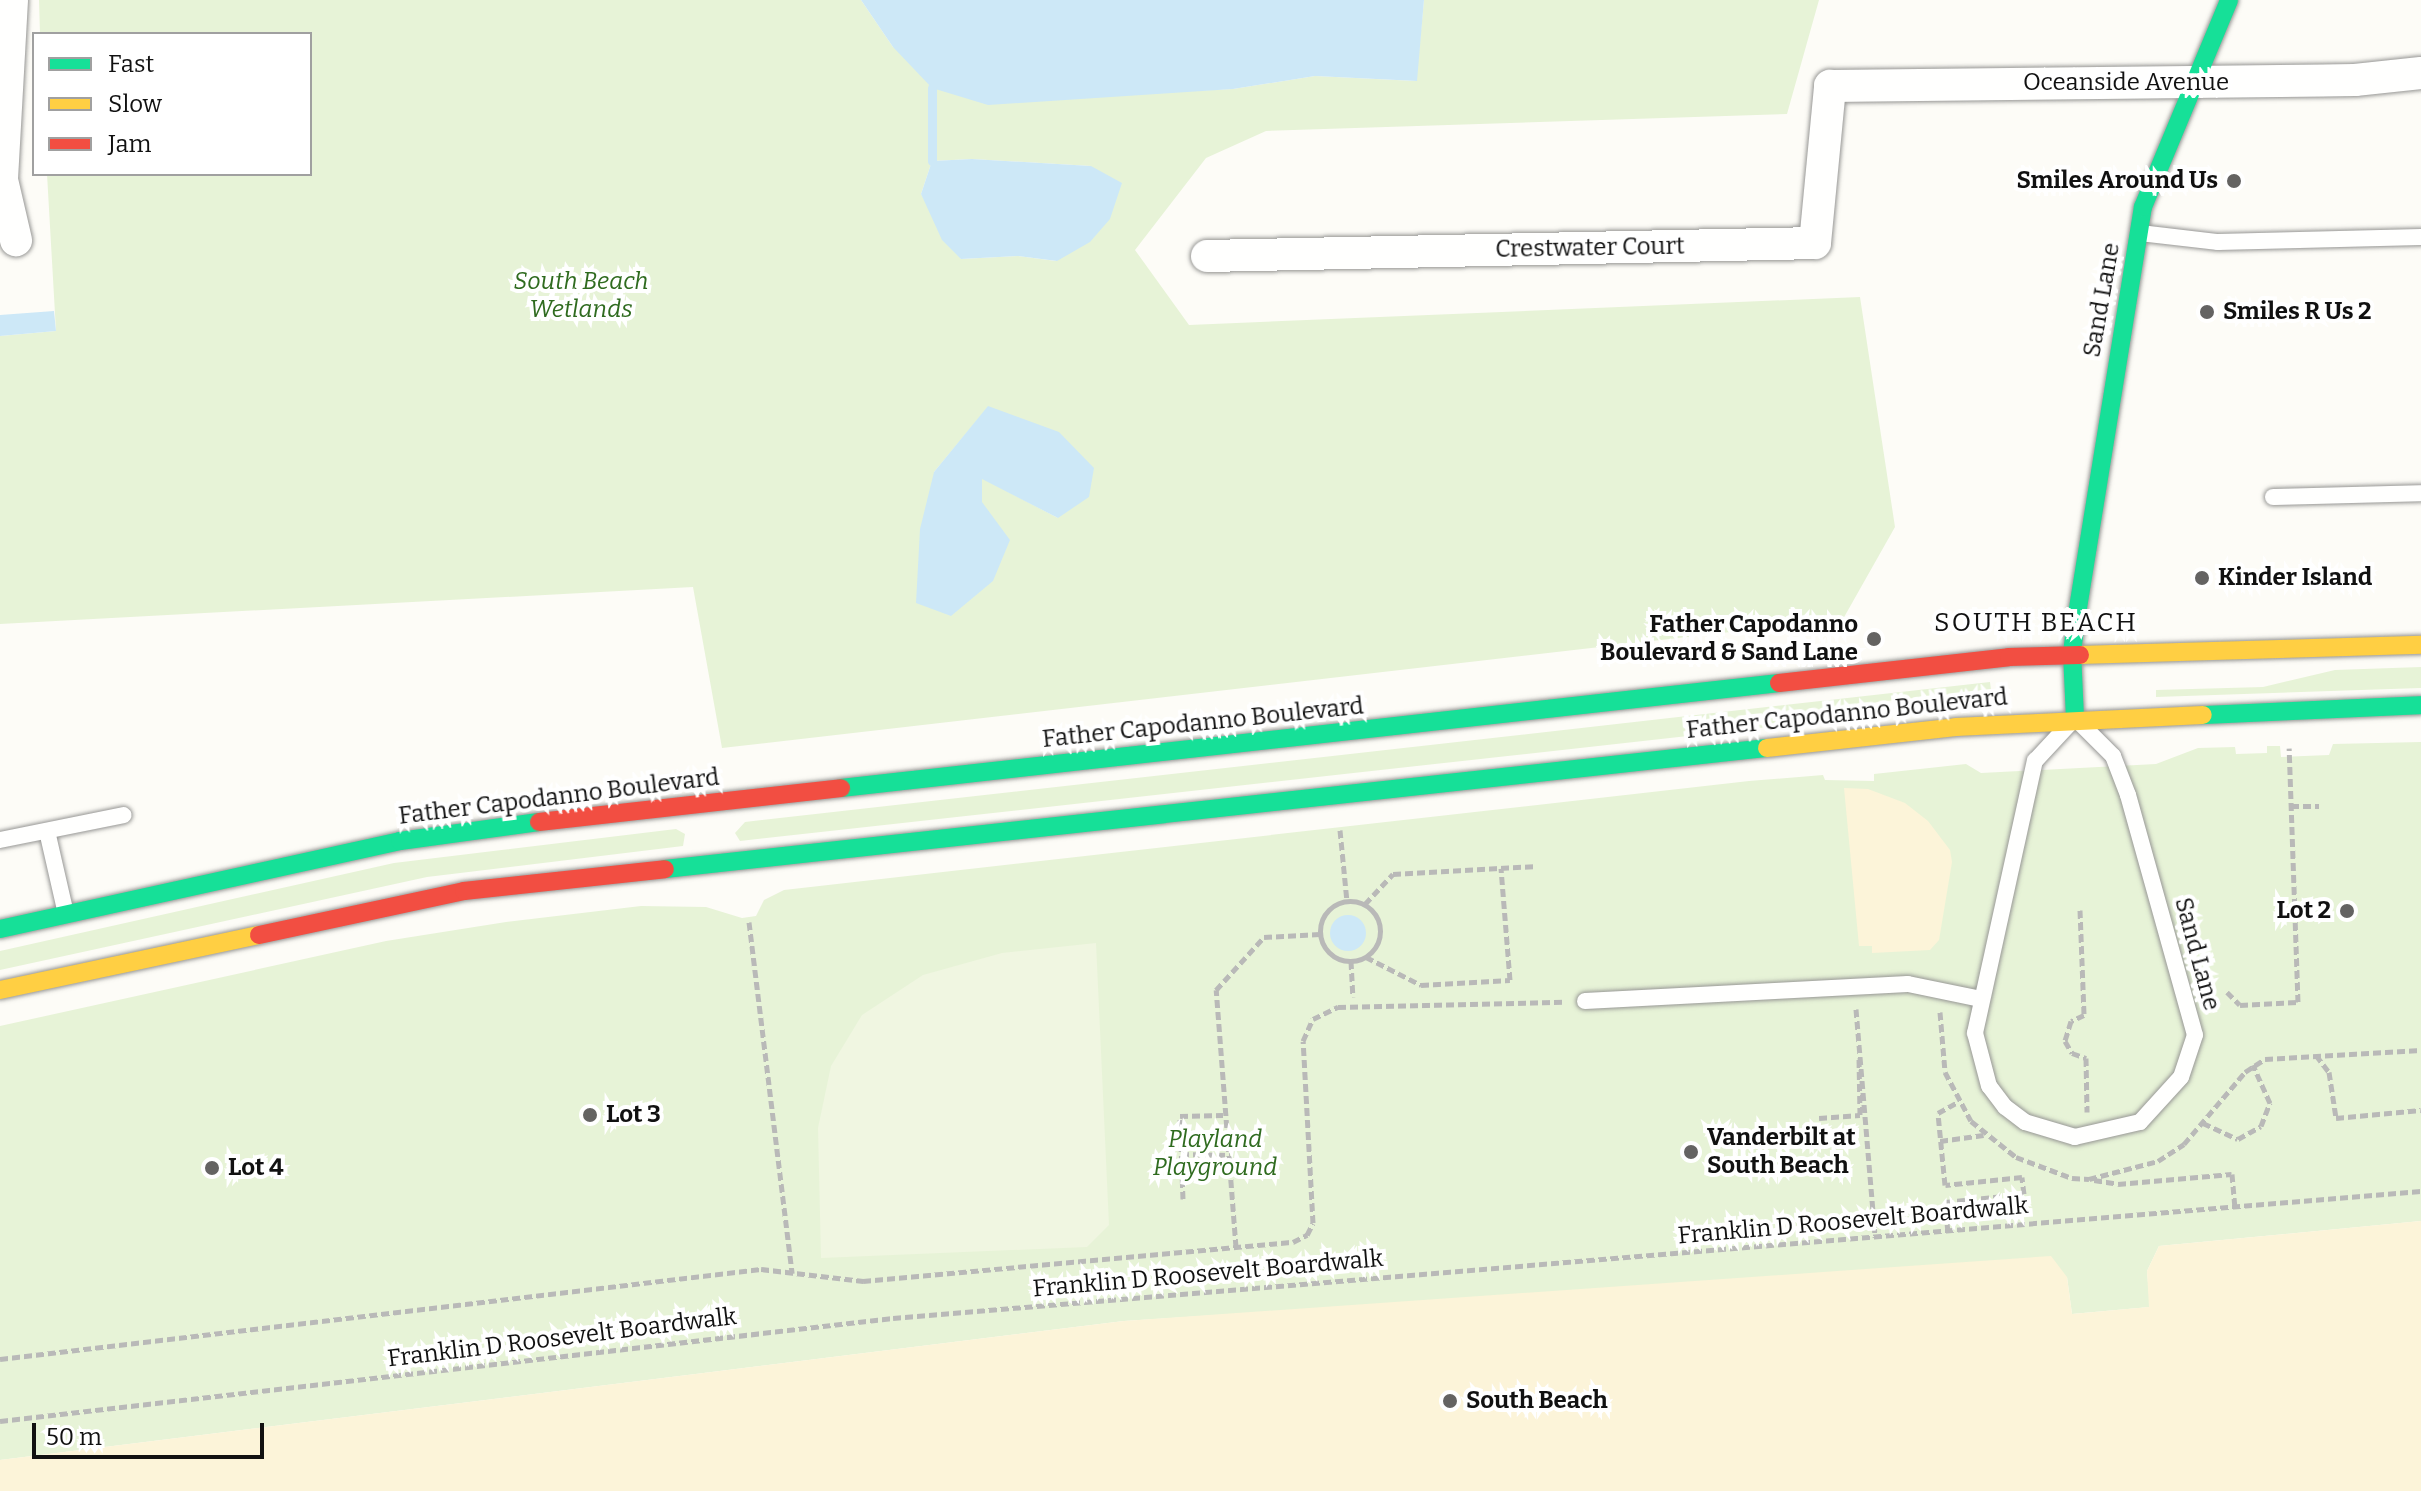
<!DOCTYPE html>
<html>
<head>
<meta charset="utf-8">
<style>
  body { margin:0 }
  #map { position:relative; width:2421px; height:1491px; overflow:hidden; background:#fdfcf7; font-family:Bitter,serif }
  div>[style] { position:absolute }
  .green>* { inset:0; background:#e7f3d7 }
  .sand>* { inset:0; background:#fcf4d9 }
  .pitch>* { inset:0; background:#f0f6e1 }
  .water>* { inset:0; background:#cde8f7 }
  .round { border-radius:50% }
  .stream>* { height:9px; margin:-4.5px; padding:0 4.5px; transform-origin:4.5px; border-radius:4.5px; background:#cde8f7 }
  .path>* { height:5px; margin-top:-2.5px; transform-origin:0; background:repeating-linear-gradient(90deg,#b9b9b8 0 8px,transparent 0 12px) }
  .path>.ring { margin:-2.5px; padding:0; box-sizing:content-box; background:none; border:5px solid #b9b9b8; border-radius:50% }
  .roads { filter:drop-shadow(0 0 2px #979795) drop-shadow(0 0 2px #979795) }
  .lane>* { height:16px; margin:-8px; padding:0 8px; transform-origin:8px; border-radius:8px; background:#fffffe }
  .street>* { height:32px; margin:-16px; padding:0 16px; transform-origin:16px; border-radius:16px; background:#fffffe }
  .fast>* { height:18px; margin:-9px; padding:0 9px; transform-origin:9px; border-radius:9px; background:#16e098 }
  .slow>* { height:18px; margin:-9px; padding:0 9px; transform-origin:9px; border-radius:9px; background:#ffcf43 }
  .jam>* { height:18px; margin:-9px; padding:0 9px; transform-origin:9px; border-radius:9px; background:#f24e42 }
  .dots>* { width:22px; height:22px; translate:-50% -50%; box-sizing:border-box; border:4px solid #fff; border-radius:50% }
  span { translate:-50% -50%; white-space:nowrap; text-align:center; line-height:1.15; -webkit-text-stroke:8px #fff; paint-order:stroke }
  .street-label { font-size:24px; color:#111 }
  .poi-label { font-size:24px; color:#111; font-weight:700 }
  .right { translate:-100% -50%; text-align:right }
  .left { translate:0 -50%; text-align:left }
  .park-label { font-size:24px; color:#2f6b1f; font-style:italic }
  .neighbourhood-label { font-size:26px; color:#111; letter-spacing:2px }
  .legend { position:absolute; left:32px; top:32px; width:280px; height:144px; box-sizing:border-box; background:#fff; border:2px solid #a0a0a0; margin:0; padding:10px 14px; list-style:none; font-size:24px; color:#111 }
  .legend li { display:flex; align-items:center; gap:16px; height:40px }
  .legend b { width:40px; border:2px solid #a0a0a0 }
  .scale { position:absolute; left:32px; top:1423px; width:232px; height:36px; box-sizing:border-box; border:4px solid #111; border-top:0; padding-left:10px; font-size:24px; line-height:28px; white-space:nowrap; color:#111; -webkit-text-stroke:6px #fff; paint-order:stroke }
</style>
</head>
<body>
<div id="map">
  <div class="green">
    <div style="clip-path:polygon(evenodd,39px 0,861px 0,893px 47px,1126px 94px,1233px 89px,1315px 76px,1416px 81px,1424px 0,1819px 0,1787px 114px,1266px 131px,1206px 158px,1135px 250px,1189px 325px,1860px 297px,1895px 527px,1843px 619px,722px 748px,693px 587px,0 624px,0 336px,56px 331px,47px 174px,310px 174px,310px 34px,40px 34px,39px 0,972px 159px,1091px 166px,1056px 261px,1018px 256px,961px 259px,921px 194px,932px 161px,972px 159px,39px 0,988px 407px,1058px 518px,982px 478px,982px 502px,934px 472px,988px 407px)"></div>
    <div style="clip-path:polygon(2421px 667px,2421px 688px,2156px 697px,2156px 690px,2263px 687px,2335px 670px)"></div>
    <div style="clip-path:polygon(1990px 682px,1991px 690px,1877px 702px,1805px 723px,740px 841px,735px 833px,745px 822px)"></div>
    <div style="clip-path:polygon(2421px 742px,2421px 1221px,2159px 1246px,2147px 1271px,2150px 1307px,2072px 1314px,2067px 1277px,1515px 1296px,1124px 1321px,0 1460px,0 1026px,386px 941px,506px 922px,641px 906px,706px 907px,742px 918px,756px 916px,764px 900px,784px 890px,1749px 781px,1823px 775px,1825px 780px,1874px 781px,1874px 774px,1966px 764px,1981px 773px,2156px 764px,2198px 748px,2235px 747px,2236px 754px,2267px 753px,2267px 746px,2280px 746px,2281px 757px,2329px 755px,2333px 744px)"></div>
    <div style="clip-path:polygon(676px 829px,685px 834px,683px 846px,427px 877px,0 970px,0 951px,394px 863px)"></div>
  </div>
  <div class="sand">
    <div style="clip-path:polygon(1844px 788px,1868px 789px,1905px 803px,1928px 821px,1950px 850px,1952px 862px,1939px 940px,1930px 950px,1872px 953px,1872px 946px,1859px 946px)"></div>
    <div style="clip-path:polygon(2421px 1221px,2421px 1491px,0 1491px,0 1460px,1124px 1321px,2051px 1256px,2067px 1277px,2072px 1314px,2149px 1307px,2147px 1271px,2159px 1246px)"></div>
  </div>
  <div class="pitch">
    <div style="clip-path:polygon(1096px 943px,1109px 1225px,1087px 1247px,821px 1258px,818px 1128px,831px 1066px,862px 1015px,923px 975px,1002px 953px)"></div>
  </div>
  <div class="water">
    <div style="clip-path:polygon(861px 0,1424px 0,1417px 81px,1315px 76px,1233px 89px,988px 105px,932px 88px,893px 47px)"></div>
    <div style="clip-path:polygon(972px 159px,1091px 166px,1122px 183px,1110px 219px,1090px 242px,1057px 261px,1018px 256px,961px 259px,942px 240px,921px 194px,932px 161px)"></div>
    <div style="clip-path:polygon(54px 311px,56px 331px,0 336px,0 315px)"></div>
    <div style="clip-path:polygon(988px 406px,1059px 432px,1094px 468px,1089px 497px,1058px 518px,982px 479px,982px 502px,1010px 540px,993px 581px,951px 616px,916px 603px,920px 529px,934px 472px)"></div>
    <div class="round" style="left:1330px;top:915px;width:36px;height:36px"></div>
  </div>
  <div class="stream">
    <div style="left:932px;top:161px;width:73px;rotate:-90deg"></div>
  </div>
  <div class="path">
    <div style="left:2291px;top:806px;width:28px"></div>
    <div style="left:1340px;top:830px;width:71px;rotate:84.4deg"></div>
    <div class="ring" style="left:1320px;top:901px;width:55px;height:55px"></div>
    <div style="left:1365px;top:904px;width:41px;rotate:-47deg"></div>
    <div style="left:1393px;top:874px;width:141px;rotate:-3.2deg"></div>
    <div style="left:2080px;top:910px;width:105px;rotate:87.8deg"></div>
    <div style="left:2084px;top:1015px;width:14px;rotate:155deg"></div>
    <div style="left:2071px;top:1021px;width:21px;rotate:107deg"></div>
    <div style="left:2065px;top:1041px;width:14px;rotate:60deg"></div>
    <div style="left:2072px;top:1053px;width:15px;rotate:20deg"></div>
    <div style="left:2086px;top:1058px;width:54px;rotate:88.9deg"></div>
    <div style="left:749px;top:922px;width:354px;rotate:83deg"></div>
    <div style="left:1366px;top:957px;width:62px;rotate:27deg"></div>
    <div style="left:1421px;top:985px;width:89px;rotate:-3.2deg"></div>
    <div style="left:1510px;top:980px;width:112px;rotate:-94.6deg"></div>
    <div style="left:1351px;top:961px;width:36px;rotate:87deg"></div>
    <div style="left:2227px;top:992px;width:18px;rotate:45deg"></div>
    <div style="left:2240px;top:1005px;width:58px;rotate:-3deg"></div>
    <div style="left:2298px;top:1002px;width:254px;rotate:-92deg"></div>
    <div style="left:1856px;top:1009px;width:229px;rotate:85.2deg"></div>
    <div style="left:1940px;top:1012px;width:60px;rotate:85.2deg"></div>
    <div style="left:1945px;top:1072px;width:55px;rotate:62deg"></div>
    <div style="left:1971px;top:1121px;width:58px;rotate:38.7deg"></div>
    <div style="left:2016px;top:1157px;width:60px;rotate:20.6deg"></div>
    <div style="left:2072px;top:1178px;width:17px;rotate:3deg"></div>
    <div style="left:2089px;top:1179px;width:71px;rotate:-14.6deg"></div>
    <div style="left:2158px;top:1161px;width:31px;rotate:-33deg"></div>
    <div style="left:2184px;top:1144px;width:94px;rotate:-49.7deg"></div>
    <div style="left:2245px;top:1072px;width:24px;rotate:-33deg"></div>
    <div style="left:2265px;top:1059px;width:156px;rotate:-3.3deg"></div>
    <div style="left:2316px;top:1055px;width:21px;rotate:53deg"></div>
    <div style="left:2329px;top:1072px;width:47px;rotate:81.3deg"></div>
    <div style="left:2336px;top:1118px;width:85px;rotate:-5.4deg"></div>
    <div style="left:1819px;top:1118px;width:41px;rotate:-4.2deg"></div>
    <div style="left:1860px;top:1115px;width:59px;rotate:-91deg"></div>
    <div style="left:2203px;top:1123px;width:38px;rotate:25deg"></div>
    <div style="left:2238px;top:1139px;width:26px;rotate:-29deg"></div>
    <div style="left:2261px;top:1126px;width:25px;rotate:-69deg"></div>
    <div style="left:2270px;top:1103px;width:42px;rotate:-114.1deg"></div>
    <div style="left:1940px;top:1141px;width:44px;rotate:-7.8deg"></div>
    <div style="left:1181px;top:1154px;width:49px;rotate:1.2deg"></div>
    <div style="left:2094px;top:1180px;width:24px;rotate:9deg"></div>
    <div style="left:2118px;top:1184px;width:114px;rotate:-5deg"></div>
    <div style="left:2232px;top:1174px;width:33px;rotate:85deg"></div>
    <div style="left:1183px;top:1199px;width:83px;rotate:-92.1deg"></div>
    <div style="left:1180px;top:1116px;width:43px;rotate:-1.3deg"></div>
    <div style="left:1948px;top:1232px;width:30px;rotate:-96deg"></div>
    <div style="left:1945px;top:1202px;width:79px;rotate:-5.8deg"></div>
    <div style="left:2024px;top:1194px;width:17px;rotate:-97deg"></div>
    <div style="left:2022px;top:1177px;width:77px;rotate:174.1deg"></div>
    <div style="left:1945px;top:1185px;width:72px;rotate:-95.6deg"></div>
    <div style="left:1938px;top:1113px;width:23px;rotate:-29deg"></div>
    <div style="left:1236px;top:1247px;width:258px;rotate:-94.4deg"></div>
    <div style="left:1216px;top:990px;width:72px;rotate:-47.8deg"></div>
    <div style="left:1264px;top:937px;width:56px;rotate:-3.1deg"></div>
    <div style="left:0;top:1359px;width:766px;rotate:-6.74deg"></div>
    <div style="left:761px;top:1269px;width:103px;rotate:6.7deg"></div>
    <div style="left:863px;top:1281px;width:432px;rotate:-5.2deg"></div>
    <div style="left:1293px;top:1242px;width:16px;rotate:-27deg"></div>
    <div style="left:1307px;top:1235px;width:13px;rotate:-63deg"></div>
    <div style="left:1313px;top:1223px;width:182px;rotate:-93.1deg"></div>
    <div style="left:1303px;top:1041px;width:24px;rotate:-66deg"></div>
    <div style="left:1313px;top:1019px;width:28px;rotate:-26deg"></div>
    <div style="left:1338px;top:1007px;width:226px;rotate:-1.3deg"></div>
    <div style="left:0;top:1421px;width:899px;rotate:-6.58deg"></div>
    <div style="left:893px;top:1318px;width:1533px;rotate:-4.75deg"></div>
  </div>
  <div class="roads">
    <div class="lane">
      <div style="left:2140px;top:233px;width:79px;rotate:6.6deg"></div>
      <div style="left:2218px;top:242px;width:203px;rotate:-1.4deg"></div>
      <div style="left:2273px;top:497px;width:148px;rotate:-1.5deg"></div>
      <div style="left:2075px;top:718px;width:54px;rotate:45deg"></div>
      <div style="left:2113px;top:756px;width:42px;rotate:69deg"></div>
      <div style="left:2128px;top:795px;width:249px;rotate:74.4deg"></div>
      <div style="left:2195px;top:1035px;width:44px;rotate:108.4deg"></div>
      <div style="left:2181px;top:1077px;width:61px;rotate:132.3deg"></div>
      <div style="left:2140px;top:1122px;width:67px;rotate:167deg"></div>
      <div style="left:2075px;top:1137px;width:52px;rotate:-163.3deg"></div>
      <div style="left:2025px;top:1122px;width:25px;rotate:-143deg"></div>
      <div style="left:2005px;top:1107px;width:26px;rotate:-127deg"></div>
      <div style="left:1989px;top:1086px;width:55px;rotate:-104.8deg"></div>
      <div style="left:1975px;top:1033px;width:279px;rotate:-77.6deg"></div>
      <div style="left:2035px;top:761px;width:59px;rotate:-47.1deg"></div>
      <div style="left:47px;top:831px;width:85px;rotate:77.1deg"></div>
      <div style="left:0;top:840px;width:126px;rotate:-11.4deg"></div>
      <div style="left:1585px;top:1001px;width:323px;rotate:-3deg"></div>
      <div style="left:1908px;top:984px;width:75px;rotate:11.6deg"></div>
    </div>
    <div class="street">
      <div style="left:12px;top:0;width:180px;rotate:93.2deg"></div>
      <div style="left:2px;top:180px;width:62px;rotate:76.9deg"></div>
      <div style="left:1207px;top:256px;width:608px;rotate:-1.22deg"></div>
      <div style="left:1815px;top:243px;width:158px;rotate:-84.5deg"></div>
      <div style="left:1830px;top:86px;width:525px;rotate:-0.65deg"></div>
      <div style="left:2355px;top:80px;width:66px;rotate:-6.1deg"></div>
    </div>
    <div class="fast">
      <div style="left:2203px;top:715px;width:218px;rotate:-2.6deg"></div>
      <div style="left:2075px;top:718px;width:65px;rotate:-92.6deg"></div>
      <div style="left:2072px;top:653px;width:39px;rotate:-83deg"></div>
      <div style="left:2077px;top:614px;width:412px;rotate:-80.8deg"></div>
      <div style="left:2143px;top:207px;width:224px;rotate:-67.4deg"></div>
      <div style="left:841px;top:788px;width:944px;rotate:-6.39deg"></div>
      <div style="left:665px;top:869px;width:1109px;rotate:-6.27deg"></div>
      <div style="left:0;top:929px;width:410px;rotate:-12.4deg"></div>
      <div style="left:400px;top:841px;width:140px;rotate:-7.8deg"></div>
    </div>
    <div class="slow">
      <div style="left:2080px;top:655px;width:341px;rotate:-1.7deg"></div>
      <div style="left:1767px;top:748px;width:190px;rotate:-6.3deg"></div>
      <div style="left:1956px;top:727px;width:247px;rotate:-2.8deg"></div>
      <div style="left:0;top:990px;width:265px;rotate:-12deg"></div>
    </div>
    <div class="jam">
      <div style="left:1779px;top:683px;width:231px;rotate:-6.4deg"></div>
      <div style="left:2009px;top:657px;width:71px;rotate:-1.6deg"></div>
      <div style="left:539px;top:822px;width:304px;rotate:-6.4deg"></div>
      <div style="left:259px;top:935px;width:210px;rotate:-12.1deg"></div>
      <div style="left:464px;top:891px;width:202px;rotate:-6.2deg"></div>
    </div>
  </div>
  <div class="dots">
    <div style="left:2234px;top:181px;background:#646362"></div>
    <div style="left:2207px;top:312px;background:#646362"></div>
    <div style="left:2202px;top:578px;background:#646362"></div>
    <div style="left:1874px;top:639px;background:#646362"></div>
    <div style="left:2347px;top:911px;background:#646362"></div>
    <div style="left:590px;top:1115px;background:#646362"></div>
    <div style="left:1691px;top:1152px;background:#646362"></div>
    <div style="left:212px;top:1168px;background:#646362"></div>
    <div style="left:1450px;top:1401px;background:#646362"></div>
  </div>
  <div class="street-label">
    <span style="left:2126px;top:83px">Oceanside Avenue</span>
    <span style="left:1590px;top:248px;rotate:-1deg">Crestwater Court</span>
    <span style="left:2102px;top:300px;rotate:-80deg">Sand Lane</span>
    <span style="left:1847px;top:714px;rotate:-6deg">Father Capodanno Boulevard</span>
    <span style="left:1203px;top:723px;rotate:-6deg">Father Capodanno Boulevard</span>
    <span style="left:559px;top:797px;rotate:-7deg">Father Capodanno Boulevard</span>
    <span style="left:2197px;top:954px;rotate:75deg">Sand Lane</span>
    <span style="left:1853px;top:1221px;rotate:-5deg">Franklin D Roosevelt Boardwalk</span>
    <span style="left:1208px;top:1274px;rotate:-5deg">Franklin D Roosevelt Boardwalk</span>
    <span style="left:562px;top:1338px;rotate:-7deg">Franklin D Roosevelt Boardwalk</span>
  </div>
  <div class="poi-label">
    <span class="right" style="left:2218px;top:181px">Smiles Around Us</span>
    <span class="left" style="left:2223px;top:312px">Smiles R Us 2</span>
    <span class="left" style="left:2218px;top:578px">Kinder Island</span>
    <span class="right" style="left:1858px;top:639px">Father Capodanno<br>Boulevard &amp; Sand Lane</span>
    <span class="right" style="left:2331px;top:911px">Lot 2</span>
    <span class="left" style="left:606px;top:1115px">Lot 3</span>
    <span class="left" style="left:1707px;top:1152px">Vanderbilt at<br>South Beach</span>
    <span class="left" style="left:228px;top:1168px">Lot 4</span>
    <span class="left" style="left:1466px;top:1401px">South Beach</span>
  </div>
  <div class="park-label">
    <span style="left:581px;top:296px">South Beach<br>Wetlands</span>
    <span style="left:1215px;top:1154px">Playland<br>Playground</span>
  </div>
  <div class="neighbourhood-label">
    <span style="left:2036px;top:623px">SOUTH BEACH</span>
  </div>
  <ul class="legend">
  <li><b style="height:10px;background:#16e098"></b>Fast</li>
  <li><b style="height:10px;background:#ffcf43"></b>Slow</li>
  <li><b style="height:10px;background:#f24e42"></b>Jam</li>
  </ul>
  <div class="scale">50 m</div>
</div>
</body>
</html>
